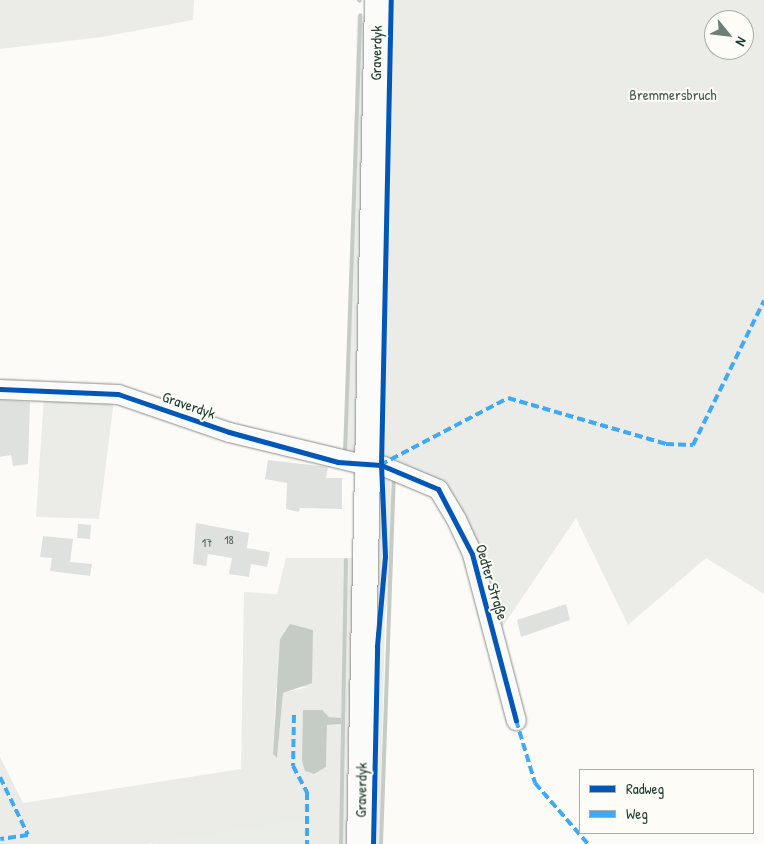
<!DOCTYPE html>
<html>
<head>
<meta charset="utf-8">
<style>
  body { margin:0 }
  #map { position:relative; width:764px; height:844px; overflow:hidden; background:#fcfbf8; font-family:"Patrick Hand",sans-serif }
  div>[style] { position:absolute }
  .built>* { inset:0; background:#ebede8 }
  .green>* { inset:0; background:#ebece8 }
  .water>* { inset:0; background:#c5ccc6 }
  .stream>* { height:4px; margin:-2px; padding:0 2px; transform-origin:2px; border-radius:2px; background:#c5ccc6 }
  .building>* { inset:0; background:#dfe1de }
  .roads { filter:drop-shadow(0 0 1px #888d8a) drop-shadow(0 0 1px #888d8a) }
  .minor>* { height:19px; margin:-9.5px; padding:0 9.5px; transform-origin:9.5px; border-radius:9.5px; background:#fbfbf9 }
  .major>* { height:25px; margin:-12.5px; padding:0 12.5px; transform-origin:12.5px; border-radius:12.5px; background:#fbfbf9 }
  .quiet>* { height:4px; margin-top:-2px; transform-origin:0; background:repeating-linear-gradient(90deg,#3fa9f5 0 8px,transparent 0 12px) }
  .cycleway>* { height:5px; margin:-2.5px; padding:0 2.5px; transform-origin:2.5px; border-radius:2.5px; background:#0057b8 }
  span { translate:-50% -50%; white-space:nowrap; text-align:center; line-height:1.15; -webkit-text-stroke:4px #fdfcf7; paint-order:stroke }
  .number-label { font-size:12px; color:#4f665e }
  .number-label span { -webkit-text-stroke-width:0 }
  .street-label { font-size:15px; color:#1f3d34 }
  .park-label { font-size:15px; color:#455e55 }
  .legend { position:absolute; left:579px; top:769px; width:175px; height:65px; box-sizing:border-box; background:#fdfcf7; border:1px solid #a4b0a9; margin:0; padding:6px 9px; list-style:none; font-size:15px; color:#1f3d34 }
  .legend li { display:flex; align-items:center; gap:10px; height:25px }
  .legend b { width:25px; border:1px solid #a4b0a9 }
  .north { position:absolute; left:704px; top:10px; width:50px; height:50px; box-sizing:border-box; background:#fdfcf7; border:1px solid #a4b0a9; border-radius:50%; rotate:119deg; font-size:14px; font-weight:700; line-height:20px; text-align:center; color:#1f3d34 }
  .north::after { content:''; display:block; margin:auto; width:18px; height:22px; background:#6c8079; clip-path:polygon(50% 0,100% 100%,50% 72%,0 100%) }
</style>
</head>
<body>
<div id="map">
  <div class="built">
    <div style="clip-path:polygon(311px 818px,311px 844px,148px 844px,282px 821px)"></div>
  </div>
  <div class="green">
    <div style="clip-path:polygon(0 0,194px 0,193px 20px,102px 37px,0 49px)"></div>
    <div style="clip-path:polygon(evenodd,384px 0,764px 0,764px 594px,706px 558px,628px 625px,576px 518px,499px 632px,438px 480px,400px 462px,390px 471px,379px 456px,384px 0,714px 20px,744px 20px,744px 50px,714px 50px,714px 20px)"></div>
    <div style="clip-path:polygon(357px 15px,368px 17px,355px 452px,347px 456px)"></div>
    <div style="clip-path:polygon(44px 395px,114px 400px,99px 519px,36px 517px)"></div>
    <div style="clip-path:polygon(378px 474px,390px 475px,393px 554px,385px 616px,380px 844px,366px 844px)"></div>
    <div style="clip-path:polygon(evenodd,286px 558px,357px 558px,351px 844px,311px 844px,311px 818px,148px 844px,0 844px,0 757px,23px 803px,241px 769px,244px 592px,277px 594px,286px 558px,308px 687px,283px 693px,277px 758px,273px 754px,276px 688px,308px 687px,286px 558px,329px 717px,340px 718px,327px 725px,326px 767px,314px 774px,305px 771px,329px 717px)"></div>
  </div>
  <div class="water">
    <div style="clip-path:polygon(290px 624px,313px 630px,312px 683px,283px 693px,277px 758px,273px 754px,280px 639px)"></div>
    <div style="clip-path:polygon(303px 710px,322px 710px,329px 717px,341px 718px,341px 724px,327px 725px,326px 767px,314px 774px,305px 771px,302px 761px)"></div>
  </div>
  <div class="stream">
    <div style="left:359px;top:0;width:1px;rotate:45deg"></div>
    <div style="left:345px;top:453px;width:438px;rotate:-88deg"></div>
    <div style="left:341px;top:844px;width:284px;rotate:-89deg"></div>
    <div style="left:381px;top:844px;width:367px;rotate:-88deg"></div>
  </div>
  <div class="building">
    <div style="clip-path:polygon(0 400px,30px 402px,28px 464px,13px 466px,11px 455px,0 457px)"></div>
    <div style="clip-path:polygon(268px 460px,328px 467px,326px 478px,342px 478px,342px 509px,300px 508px,299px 512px,286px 509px,287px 483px,265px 479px)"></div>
    <div style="clip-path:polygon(196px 523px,249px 533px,247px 548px,270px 552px,267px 567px,251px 564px,249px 577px,229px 574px,232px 558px,208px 554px,206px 566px,193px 564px)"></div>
    <div style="clip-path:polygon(78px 524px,91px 525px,90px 539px,77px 538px)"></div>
    <div style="clip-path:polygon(43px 536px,73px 539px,70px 562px,92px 564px,90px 576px,50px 571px,52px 558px,40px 557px)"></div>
    <div style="clip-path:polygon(566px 604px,570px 620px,521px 637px,517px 620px)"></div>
  </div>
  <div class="roads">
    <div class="minor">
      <div style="left:0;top:389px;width:118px;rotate:2.4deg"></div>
      <div style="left:118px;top:394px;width:117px;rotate:18.9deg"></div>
      <div style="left:229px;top:432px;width:143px;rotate:13.4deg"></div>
      <div style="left:381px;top:465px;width:62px;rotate:22.8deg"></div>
      <div style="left:438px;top:489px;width:35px;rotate:59deg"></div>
      <div style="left:456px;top:519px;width:38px;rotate:65deg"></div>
      <div style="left:472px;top:554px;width:172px;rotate:75.2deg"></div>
    </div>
    <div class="major">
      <div style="left:359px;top:844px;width:844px;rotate:-88.78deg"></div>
    </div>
  </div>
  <div class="quiet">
    <div style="left:380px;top:465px;width:144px;rotate:-27.6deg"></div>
    <div style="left:508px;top:398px;width:165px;rotate:16.2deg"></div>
    <div style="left:666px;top:444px;width:27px;rotate:2deg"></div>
    <div style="left:693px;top:445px;width:161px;rotate:-63.8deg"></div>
    <div style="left:294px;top:715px;width:51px;rotate:91.1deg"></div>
    <div style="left:293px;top:766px;width:30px;rotate:62deg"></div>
    <div style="left:307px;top:792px;width:52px;rotate:90deg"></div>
    <div style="left:516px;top:720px;width:66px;rotate:73.2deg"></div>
    <div style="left:535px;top:783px;width:81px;rotate:49deg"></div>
    <div style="left:0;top:777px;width:64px;rotate:64.2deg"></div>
    <div style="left:28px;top:835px;width:28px;rotate:172deg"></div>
  </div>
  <div class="cycleway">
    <div style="left:0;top:389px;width:118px;rotate:2.4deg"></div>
    <div style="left:118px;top:394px;width:117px;rotate:18.9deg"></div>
    <div style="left:229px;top:432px;width:113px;rotate:15.4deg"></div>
    <div style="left:338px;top:462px;width:43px;rotate:4deg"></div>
    <div style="left:381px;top:465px;width:62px;rotate:22.8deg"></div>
    <div style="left:438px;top:489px;width:73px;rotate:62.4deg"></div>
    <div style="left:472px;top:554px;width:172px;rotate:75.2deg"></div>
    <div style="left:373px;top:844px;width:198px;rotate:-88.8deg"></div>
    <div style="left:377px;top:646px;width:90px;rotate:-84.9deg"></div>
    <div style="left:385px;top:556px;width:91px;rotate:-92.5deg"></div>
    <div style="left:381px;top:465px;width:465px;rotate:-88.8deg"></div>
  </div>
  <div class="number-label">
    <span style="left:229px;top:540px">18</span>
    <span style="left:207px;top:543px">17</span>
  </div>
  <div class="street-label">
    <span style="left:376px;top:53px;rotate:-89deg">Graverdyk</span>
    <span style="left:189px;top:405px;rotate:19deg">Graverdyk</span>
    <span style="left:492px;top:582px;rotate:73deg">Oedter Straße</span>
    <span style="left:361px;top:790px;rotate:-89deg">Graverdyk</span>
  </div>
  <div class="park-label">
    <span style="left:673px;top:95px">Bremmersbruch</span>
  </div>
  <ul class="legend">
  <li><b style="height:6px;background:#0057b8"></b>Radweg</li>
  <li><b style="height:6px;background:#3fa9f5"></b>Weg</li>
  </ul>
  <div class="north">N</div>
</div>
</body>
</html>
